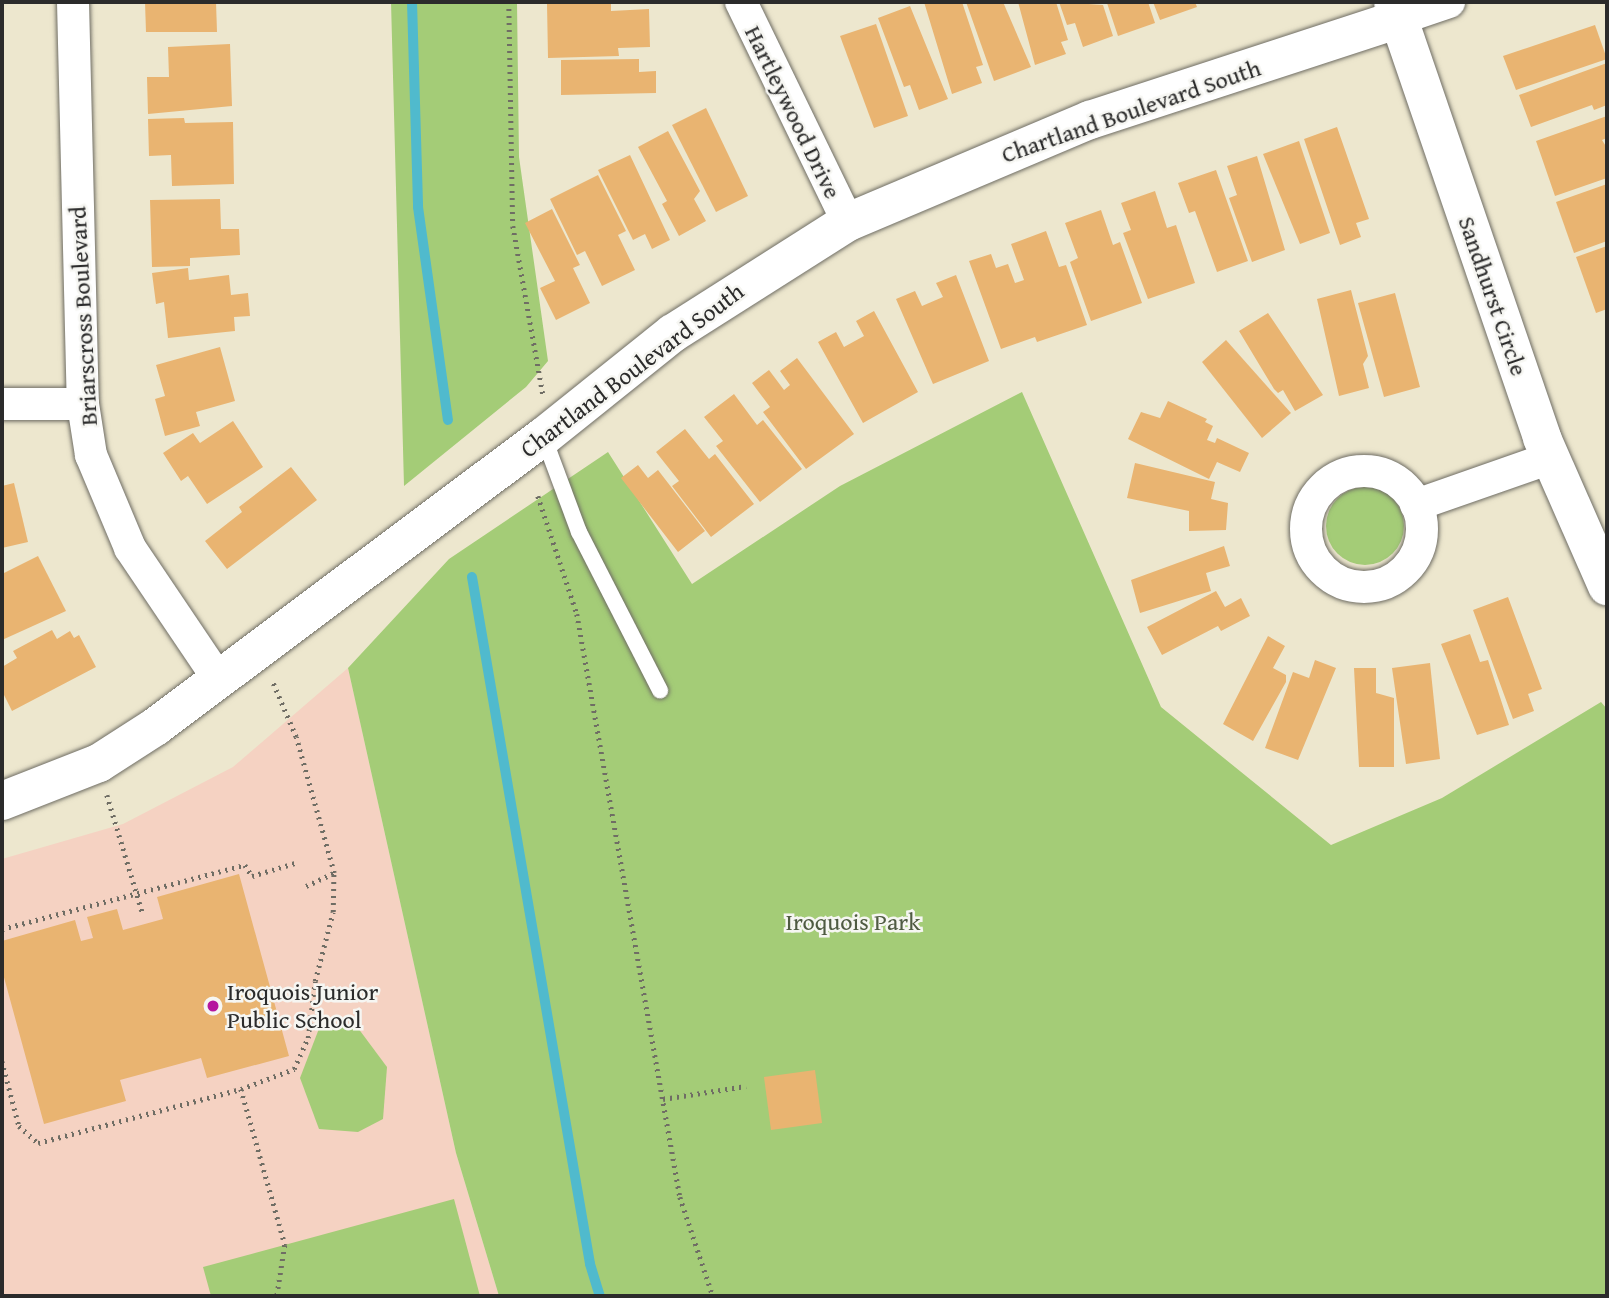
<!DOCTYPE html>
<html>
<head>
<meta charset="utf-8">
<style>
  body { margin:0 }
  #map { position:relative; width:1609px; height:1298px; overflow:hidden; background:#ede7ce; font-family:"Gentium Book Plus",serif }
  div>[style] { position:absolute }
  .built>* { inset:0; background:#f5d2c2 }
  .green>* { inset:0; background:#a4cc77 }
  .round { border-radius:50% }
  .stream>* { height:10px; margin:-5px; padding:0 5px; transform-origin:5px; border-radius:5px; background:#50bacd }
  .building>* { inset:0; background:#e9b471 }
  .path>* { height:4.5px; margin-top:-2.25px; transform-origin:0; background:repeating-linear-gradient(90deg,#6f6d64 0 2px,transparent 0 7px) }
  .roads { filter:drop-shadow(0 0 2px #6f6d64) drop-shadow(0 0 2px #6f6d64) }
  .service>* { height:16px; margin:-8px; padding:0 8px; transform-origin:8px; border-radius:8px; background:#fff }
  .minor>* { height:32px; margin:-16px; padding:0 16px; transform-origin:16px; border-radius:16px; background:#fff }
  .minor>.ring { margin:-16px; padding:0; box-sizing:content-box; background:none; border:32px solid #fff; border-radius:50% }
  .tertiary>* { height:38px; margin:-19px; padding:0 19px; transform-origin:19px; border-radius:19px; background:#fff }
  .dots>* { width:19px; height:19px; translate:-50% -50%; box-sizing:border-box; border:4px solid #f6f6f2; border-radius:50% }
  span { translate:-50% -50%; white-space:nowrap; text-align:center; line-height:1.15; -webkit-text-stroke:5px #f6f6f2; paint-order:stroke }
  .street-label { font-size:24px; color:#2b2b2b }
  .park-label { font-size:24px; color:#4f5b42 }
  .poi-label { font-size:24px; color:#2b2b2b }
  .left { translate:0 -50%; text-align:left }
  .frame { position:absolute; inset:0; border:4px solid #2b2b2b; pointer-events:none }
</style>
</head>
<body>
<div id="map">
  <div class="built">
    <div style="clip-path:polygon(348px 668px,456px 1153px,499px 1296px,2px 1296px,2px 859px,123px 824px,233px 767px)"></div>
  </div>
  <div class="green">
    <div style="clip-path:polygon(391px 2px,517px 2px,519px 157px,548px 361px,526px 387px,404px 486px)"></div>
    <div style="clip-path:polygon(1022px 392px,1161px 707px,1331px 845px,1442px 798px,1601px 702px,1607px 709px,1607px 1296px,499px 1296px,456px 1153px,348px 668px,449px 559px,608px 452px,692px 584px,840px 486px)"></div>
    <div class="round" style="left:1326px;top:487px;width:78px;height:78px"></div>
    <div style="clip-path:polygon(355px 1024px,387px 1067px,383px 1119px,358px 1132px,319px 1129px,300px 1078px,320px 1026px)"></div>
    <div style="clip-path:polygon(454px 1199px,480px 1296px,211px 1296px,203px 1267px)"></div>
  </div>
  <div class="stream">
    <div style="left:412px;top:2px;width:205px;rotate:88.3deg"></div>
    <div style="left:418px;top:207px;width:215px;rotate:82deg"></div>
    <div style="left:472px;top:577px;width:697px;rotate:80.25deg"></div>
    <div style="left:590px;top:1264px;width:34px;rotate:73deg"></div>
  </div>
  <div class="building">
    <div style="clip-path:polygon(145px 2px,216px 2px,217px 32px,146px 32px)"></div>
    <div style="clip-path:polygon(611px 2px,611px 11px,649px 9px,650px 47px,618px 48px,619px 56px,548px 58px,547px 4px)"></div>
    <div style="clip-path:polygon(924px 2px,962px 2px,983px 65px,976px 67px,982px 83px,952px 94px)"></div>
    <div style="clip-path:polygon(966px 2px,1003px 2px,1031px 67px,994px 81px)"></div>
    <div style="clip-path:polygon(1018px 2px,1056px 2px,1068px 40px,1061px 42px,1066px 54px,1035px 65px)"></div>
    <div style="clip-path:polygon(1059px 2px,1103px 5px,1113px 36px,1083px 47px,1075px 23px,1067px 25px)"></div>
    <div style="clip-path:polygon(1148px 2px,1155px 23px,1118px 36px,1107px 3px)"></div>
    <div style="clip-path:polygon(1153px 2px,1195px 2px,1197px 7px,1160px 20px)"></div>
    <div style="clip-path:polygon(910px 6px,948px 99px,919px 110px,910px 85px,904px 87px,878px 18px)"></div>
    <div style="clip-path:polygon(876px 24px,908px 116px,874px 128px,840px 36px)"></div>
    <div style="clip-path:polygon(1595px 25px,1607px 59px,1516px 90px,1503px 56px)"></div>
    <div style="clip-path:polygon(230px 44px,232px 106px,148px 114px,147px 77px,169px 77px,168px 47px)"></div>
    <div style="clip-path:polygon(639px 59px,639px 72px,656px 71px,656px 93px,561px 95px,561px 60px)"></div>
    <div style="clip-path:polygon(1607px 63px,1607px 105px,1594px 110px,1592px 105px,1531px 127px,1519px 95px)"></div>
    <div style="clip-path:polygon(706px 108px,748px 196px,716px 212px,672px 125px)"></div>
    <div style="clip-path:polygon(1607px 116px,1607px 138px,1602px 140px,1607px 148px,1607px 178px,1555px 196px,1536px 141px)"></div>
    <div style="clip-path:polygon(184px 118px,185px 123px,233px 122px,234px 184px,172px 186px,171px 155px,149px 156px,148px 119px)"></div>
    <div style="clip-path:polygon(1337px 127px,1369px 219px,1356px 223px,1361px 237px,1340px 245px,1304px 139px)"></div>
    <div style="clip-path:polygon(668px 131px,700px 191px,694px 199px,706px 221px,679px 236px,662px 204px,667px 201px,638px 147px)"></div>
    <div style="clip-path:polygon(1299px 141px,1330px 233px,1300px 244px,1263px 154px)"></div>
    <div style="clip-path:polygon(630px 155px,670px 240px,652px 249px,645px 234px,633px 240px,598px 170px)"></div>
    <div style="clip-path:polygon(1257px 156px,1285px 250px,1252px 262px,1229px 198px,1237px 195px,1227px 166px)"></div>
    <div style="clip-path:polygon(1216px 170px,1248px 261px,1217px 272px,1195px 211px,1189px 213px,1178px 183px)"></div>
    <div style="clip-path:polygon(598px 175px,626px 231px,618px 235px,635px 270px,602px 286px,585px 251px,577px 255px,550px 199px)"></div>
    <div style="clip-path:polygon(1607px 184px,1607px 241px,1574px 253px,1556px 202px)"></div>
    <div style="clip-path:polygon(1155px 191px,1167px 228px,1176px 225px,1195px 283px,1148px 299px,1123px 233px,1131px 230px,1121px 203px)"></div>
    <div style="clip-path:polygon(220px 199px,221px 229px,239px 229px,240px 255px,190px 258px,190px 266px,152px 267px,150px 200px)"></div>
    <div style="clip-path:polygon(552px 209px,580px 265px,573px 268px,590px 303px,556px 320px,540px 288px,555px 281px,525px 223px)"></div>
    <div style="clip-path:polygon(1101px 210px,1113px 245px,1120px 242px,1142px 303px,1091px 321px,1070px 262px,1078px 258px,1065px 223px)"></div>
    <div style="clip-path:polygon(1046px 231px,1059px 267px,1066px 265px,1087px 325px,1037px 342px,1035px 337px,1001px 349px,969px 261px,991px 254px,996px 268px,1008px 264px,1015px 283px,1024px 280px,1011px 244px)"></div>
    <div style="clip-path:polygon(1607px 246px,1607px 309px,1596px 313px,1576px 257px)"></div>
    <div style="clip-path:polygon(188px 268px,189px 280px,229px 275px,231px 295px,248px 293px,250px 316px,234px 317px,235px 331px,168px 338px,164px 302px,156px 304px,152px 273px)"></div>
    <div style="clip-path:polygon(956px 275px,989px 361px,933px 384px,896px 299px,915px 291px,922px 306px,943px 297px,936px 283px)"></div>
    <div style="clip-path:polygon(1351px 290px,1368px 356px,1363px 364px,1369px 388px,1339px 396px,1317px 299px)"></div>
    <div style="clip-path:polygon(1395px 293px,1420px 387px,1384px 397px,1358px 303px)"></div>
    <div style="clip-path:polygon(874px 311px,918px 392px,863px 423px,818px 342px,836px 332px,844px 347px,864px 336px,856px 321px)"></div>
    <div style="clip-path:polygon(1268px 313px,1323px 395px,1295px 411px,1283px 390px,1278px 393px,1274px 389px,1239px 331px)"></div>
    <div style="clip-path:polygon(1226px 340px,1291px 413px,1262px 438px,1202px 362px)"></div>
    <div style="clip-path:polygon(220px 347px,235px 401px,196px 412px,200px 426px,165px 436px,155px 399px,165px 396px,156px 365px)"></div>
    <div style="clip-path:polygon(797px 358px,854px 434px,806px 469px,763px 412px,770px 407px,752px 383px,769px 370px,784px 390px,790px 385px,780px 371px)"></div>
    <div style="clip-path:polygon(734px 394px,757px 425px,763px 420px,802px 469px,760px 502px,716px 446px,723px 441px,704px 417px)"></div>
    <div style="clip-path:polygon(1168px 401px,1207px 419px,1205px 422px,1213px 426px,1207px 440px,1215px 443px,1217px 438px,1249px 453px,1240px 472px,1217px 462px,1209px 479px,1128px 439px,1141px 412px,1160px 418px)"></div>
    <div style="clip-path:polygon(233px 421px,263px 467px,207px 504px,188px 476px,181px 481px,163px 453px,193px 433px,200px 443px)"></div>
    <div style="clip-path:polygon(685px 429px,709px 459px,715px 454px,754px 504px,711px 537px,672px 486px,679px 481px,656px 452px)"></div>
    <div style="clip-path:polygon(1135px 463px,1215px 482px,1211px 499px,1228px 503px,1226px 530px,1189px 531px,1189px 511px,1127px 498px)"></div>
    <div style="clip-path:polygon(638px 465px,648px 478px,658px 470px,705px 531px,678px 552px,621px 478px)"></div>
    <div style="clip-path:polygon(291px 467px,317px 500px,227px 569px,205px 541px,242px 512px,239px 507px)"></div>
    <div style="clip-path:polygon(14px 483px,28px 542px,2px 548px,2px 486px)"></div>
    <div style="clip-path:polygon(1224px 546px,1230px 566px,1206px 573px,1211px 591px,1140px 613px,1131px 580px)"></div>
    <div style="clip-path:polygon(38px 556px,66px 611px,2px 640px,2px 574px)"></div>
    <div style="clip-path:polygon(1216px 591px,1225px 607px,1241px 598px,1250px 616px,1221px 631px,1218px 626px,1162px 655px,1147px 627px)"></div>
    <div style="clip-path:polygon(1508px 597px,1542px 689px,1528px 694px,1534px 711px,1513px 719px,1473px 610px)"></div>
    <div style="clip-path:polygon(52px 630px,57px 639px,70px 631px,74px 638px,79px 635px,96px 667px,12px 711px,2px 691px,2px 667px,17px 658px,13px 651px)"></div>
    <div style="clip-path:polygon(1470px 634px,1480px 662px,1488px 660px,1509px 725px,1477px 735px,1441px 644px)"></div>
    <div style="clip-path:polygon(1268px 636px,1285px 646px,1273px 668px,1286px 675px,1286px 682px,1253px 741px,1223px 724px)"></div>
    <div style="clip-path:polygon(1315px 660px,1336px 668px,1298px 760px,1265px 748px,1293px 672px,1309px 678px)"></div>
    <div style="clip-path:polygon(1430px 663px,1440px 759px,1406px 764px,1392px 668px)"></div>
    <div style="clip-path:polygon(1354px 668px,1376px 668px,1376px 693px,1394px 698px,1394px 767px,1359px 767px)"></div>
    <div style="clip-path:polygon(239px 874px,289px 1056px,207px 1078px,201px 1058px,120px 1080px,126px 1101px,44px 1124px,2px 970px,2px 941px,75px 920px,81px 941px,93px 938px,87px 917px,117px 909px,123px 930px,163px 919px,157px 897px)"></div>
    <div style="clip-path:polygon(815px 1070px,822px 1123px,771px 1130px,764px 1077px)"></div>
  </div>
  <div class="path">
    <div style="left:509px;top:2px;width:224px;rotate:89deg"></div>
    <div style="left:513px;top:226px;width:171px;rotate:79.9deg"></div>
    <div style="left:538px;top:496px;width:124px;rotate:71.7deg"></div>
    <div style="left:577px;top:614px;width:592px;rotate:79.98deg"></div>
    <div style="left:680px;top:1197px;width:104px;rotate:71.6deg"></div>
    <div style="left:107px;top:795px;width:124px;rotate:73.2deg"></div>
    <div style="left:306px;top:886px;width:31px;rotate:-25deg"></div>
    <div style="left:2px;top:929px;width:251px;rotate:-14.8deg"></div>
    <div style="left:245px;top:865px;width:13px;rotate:58deg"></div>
    <div style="left:252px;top:876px;width:48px;rotate:-16.9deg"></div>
    <div style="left:2px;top:1061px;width:67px;rotate:75.3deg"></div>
    <div style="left:19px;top:1126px;width:25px;rotate:42deg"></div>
    <div style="left:38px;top:1143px;width:210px;rotate:-14.9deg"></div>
    <div style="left:241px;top:1089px;width:162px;rotate:74.2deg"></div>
    <div style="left:285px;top:1245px;width:52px;rotate:98.9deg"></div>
    <div style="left:241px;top:1089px;width:57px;rotate:-20.7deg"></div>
    <div style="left:294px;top:1069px;width:34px;rotate:-66deg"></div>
    <div style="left:308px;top:1038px;width:57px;rotate:-83deg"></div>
    <div style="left:315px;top:981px;width:71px;rotate:-75.4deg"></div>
    <div style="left:333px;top:912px;width:39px;rotate:-89deg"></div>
    <div style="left:334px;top:873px;width:141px;rotate:-105.6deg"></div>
    <div style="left:296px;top:737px;width:61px;rotate:-113.2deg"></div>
    <div style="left:663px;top:1099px;width:84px;rotate:-8.9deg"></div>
  </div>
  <div class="roads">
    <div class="service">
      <div style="left:544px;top:438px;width:100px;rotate:69.6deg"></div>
      <div style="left:579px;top:532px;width:178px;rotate:62.9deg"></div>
    </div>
    <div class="minor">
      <div style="left:73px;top:2px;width:402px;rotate:88.6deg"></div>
      <div style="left:83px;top:404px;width:52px;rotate:81.1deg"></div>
      <div style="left:91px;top:455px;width:101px;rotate:67.2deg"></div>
      <div style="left:130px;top:548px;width:159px;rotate:56deg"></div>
      <div style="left:741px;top:2px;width:245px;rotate:64.1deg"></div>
      <div style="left:1399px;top:19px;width:53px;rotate:-18.8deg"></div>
      <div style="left:2px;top:404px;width:81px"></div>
      <div class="ring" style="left:1306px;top:471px;width:84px;height:84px"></div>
      <div style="left:1416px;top:505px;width:142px;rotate:-19.3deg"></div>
    </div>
    <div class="tertiary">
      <div style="left:1393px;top:2px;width:461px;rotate:71.1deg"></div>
      <div style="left:1542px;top:438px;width:162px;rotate:66.3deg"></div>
      <div style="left:2px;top:801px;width:104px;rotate:-21.4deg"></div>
      <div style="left:99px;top:763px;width:67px;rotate:-32.7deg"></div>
      <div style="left:155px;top:727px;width:484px;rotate:-36.8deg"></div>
      <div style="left:543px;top:437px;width:166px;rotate:-38.7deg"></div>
      <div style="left:673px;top:333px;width:207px;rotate:-32.4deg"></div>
      <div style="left:848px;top:222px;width:263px;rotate:-22.9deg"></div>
      <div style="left:1090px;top:120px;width:325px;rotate:-18.1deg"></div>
    </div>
  </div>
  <div class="dots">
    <div style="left:213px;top:1006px;background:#b5179e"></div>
  </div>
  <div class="street-label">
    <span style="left:1131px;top:111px;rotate:-19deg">Chartland Boulevard South</span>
    <span style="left:793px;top:112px;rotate:64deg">Hartleywood Drive</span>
    <span style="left:1493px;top:296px;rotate:71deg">Sandhurst Circle</span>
    <span style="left:83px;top:316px;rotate:-93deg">Briarscross Boulevard</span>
    <span style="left:632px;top:370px;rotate:-37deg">Chartland Boulevard South</span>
  </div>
  <div class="park-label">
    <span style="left:853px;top:922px">Iroquois Park</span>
  </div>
  <div class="poi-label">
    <span class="left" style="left:227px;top:1006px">Iroquois Junior<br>Public School</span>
  </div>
  <div class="frame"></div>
</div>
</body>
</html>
